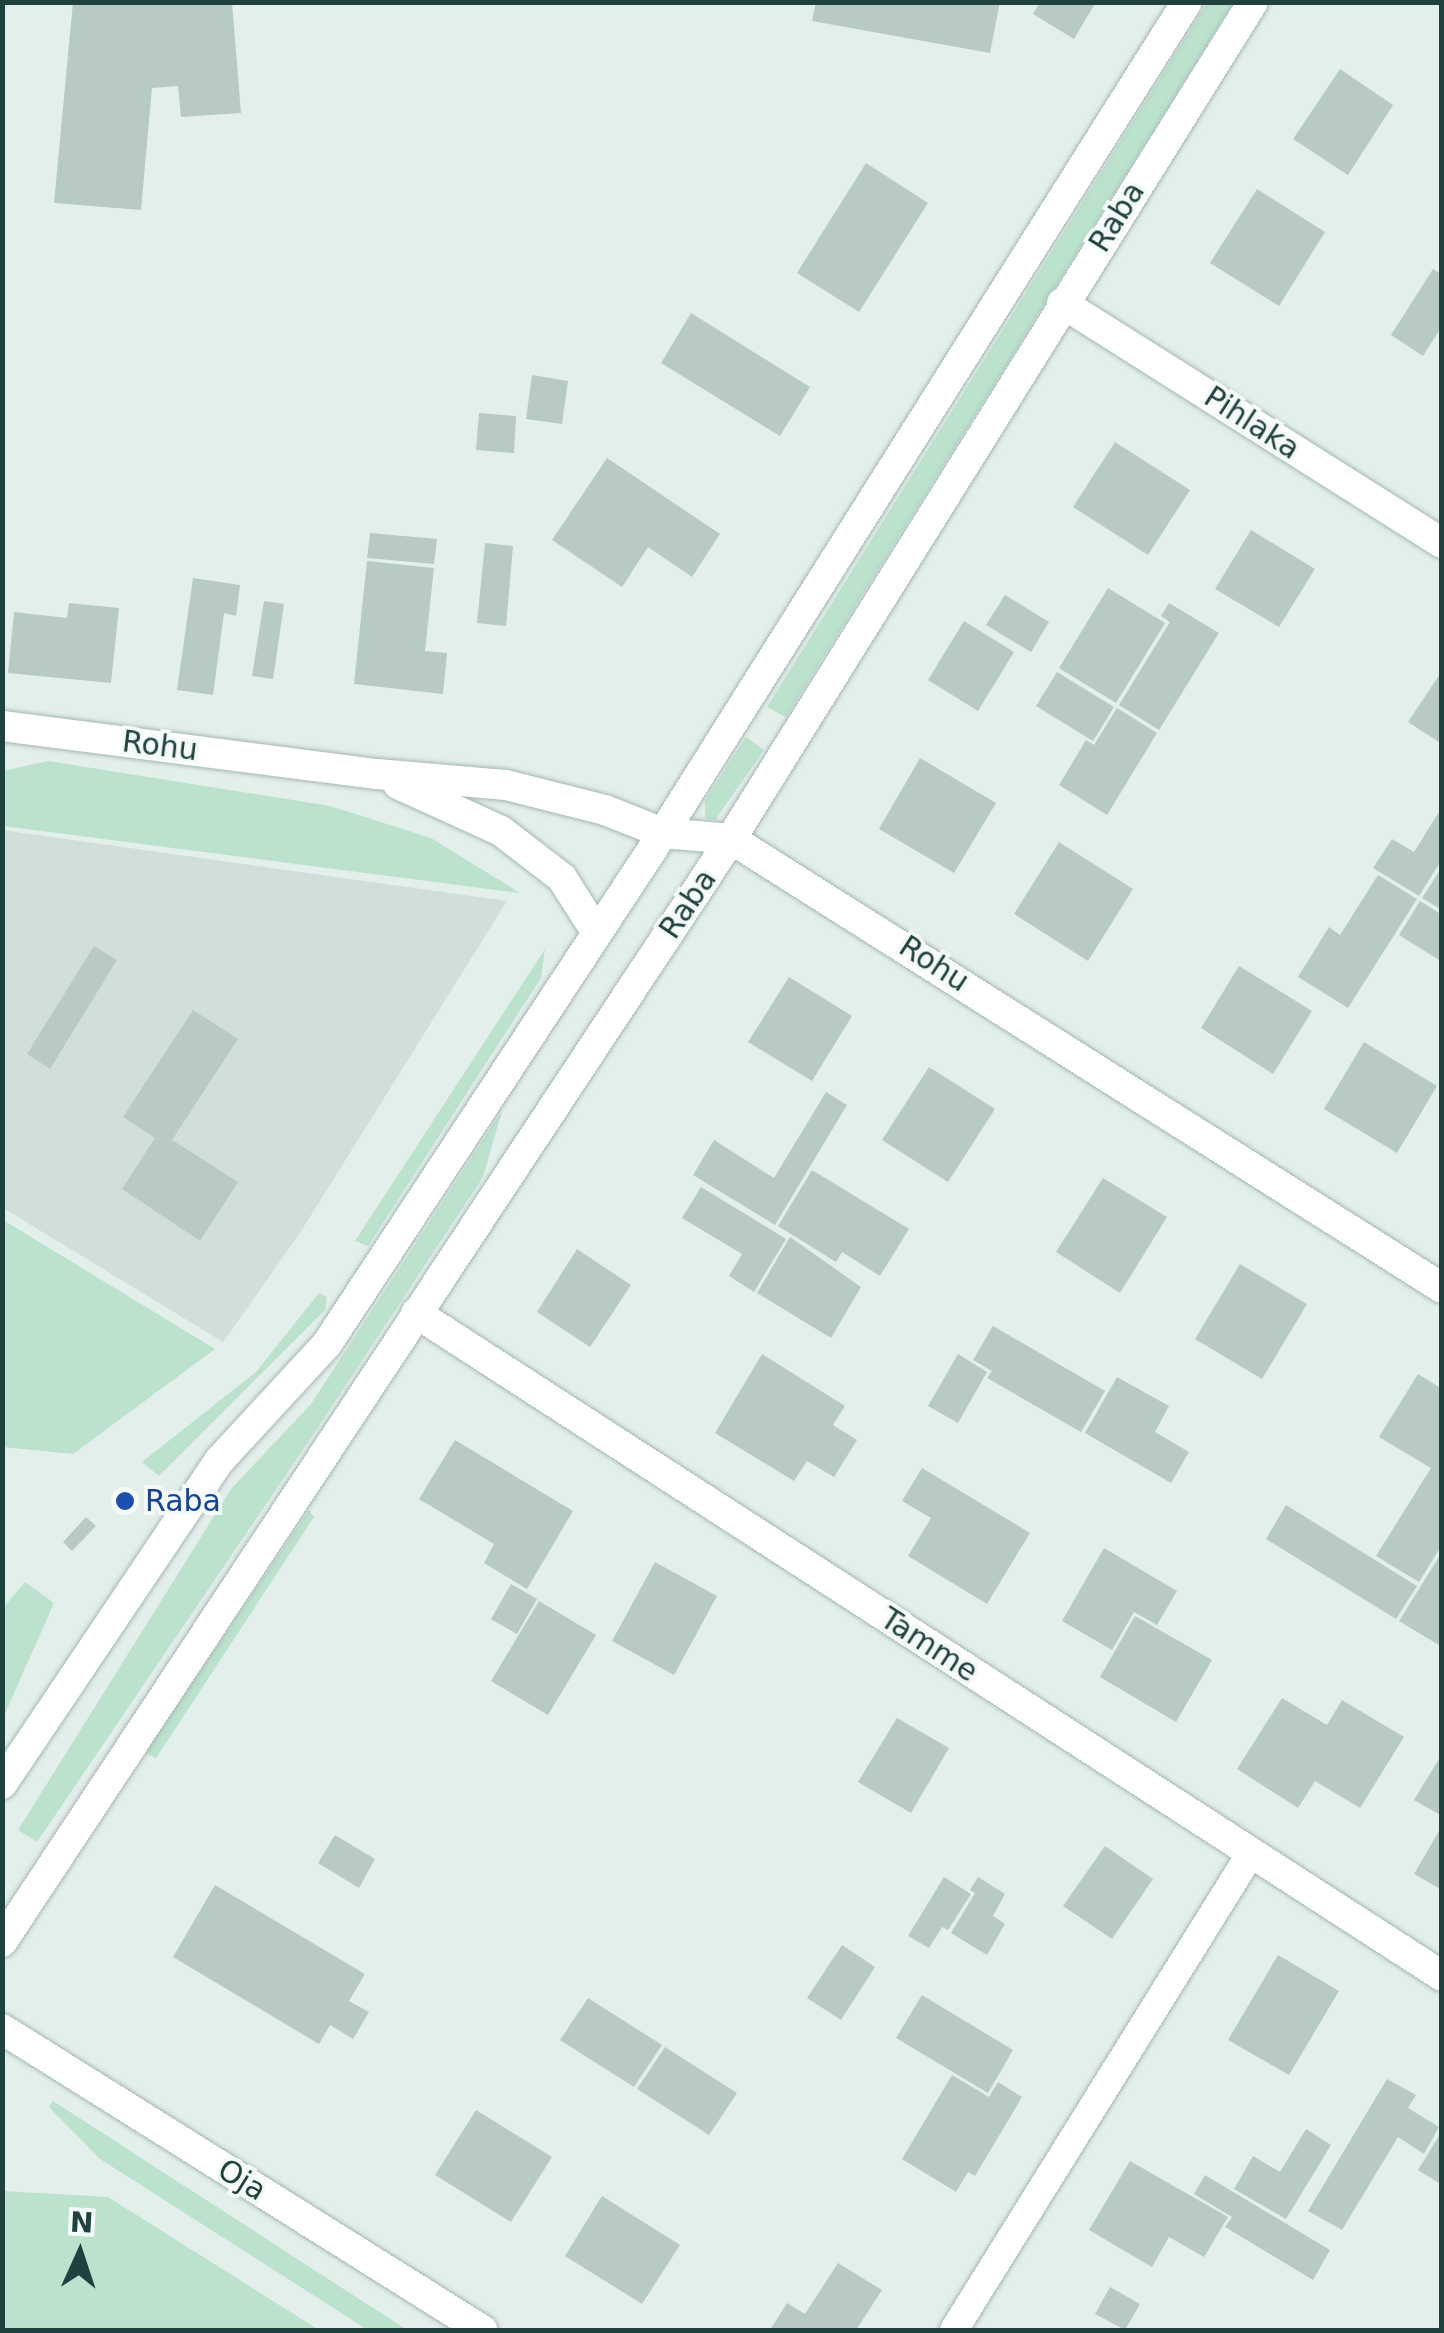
<!DOCTYPE html>
<html>
<head>
<meta charset="utf-8">
<style>
  body { margin:0 }
  #map { position:relative; width:1444px; height:2333px; overflow:hidden; background:#e3efeb; font-family:"DejaVu Sans",sans-serif }
  div>[style] { position:absolute }
  .built>* { inset:0; background:#d1dfdb }
  .green>* { inset:0; background:#bae2cc }
  .building>* { inset:0; background:#b8cac5 }
  .roads { filter:drop-shadow(0 0 2px #a5b8b4) drop-shadow(0 0 2px #a5b8b4) }
  .service>* { height:28px; margin:-14px; padding:0 14px; transform-origin:14px; border-radius:14px; background:#fff }
  .minor>* { height:30px; margin:-15px; padding:0 15px; transform-origin:15px; border-radius:15px; background:#fff }
  .tertiary>* { height:30px; margin:-15px; padding:0 15px; transform-origin:15px; border-radius:15px; background:#fff }
  .dots>* { width:28px; height:28px; translate:-50% -50%; box-sizing:border-box; border:5px solid #f4faf8; border-radius:50% }
  span { translate:-50% -50%; white-space:nowrap; text-align:center; line-height:1.15; -webkit-text-stroke:8px #f4faf8; paint-order:stroke }
  .street-label { font-size:30px; color:#20423f }
  .transit-label { font-size:30px; color:#164399 }
  .left { translate:0 -50%; text-align:left }
  .frame { position:absolute; inset:0; border:5px solid #20423f; pointer-events:none }
  .north { position:absolute; left:30px; top:2203px; width:100px; height:100px; -webkit-text-stroke:8px #f4faf8; paint-order:stroke; rotate:3deg; font-size:28px; font-weight:700; line-height:40px; text-align:center; color:#20423f }
  .north::after { content:''; display:block; margin:auto; width:35px; height:45px; background:#20423f; clip-path:polygon(50% 0,100% 100%,50% 72%,0 100%) }
</style>
</head>
<body>
<div id="map">
  <div class="built">
    <div style="clip-path:polygon(2px 830px,507px 901px,298px 1236px,223px 1342px,3px 1208px)"></div>
  </div>
  <div class="green">
    <div style="clip-path:polygon(1207px 3px,1233px 3px,786px 717px,767px 707px)"></div>
    <div style="clip-path:polygon(746px 737px,764px 750px,715px 820px,705px 818px,705px 801px)"></div>
    <div style="clip-path:polygon(48px 761px,330px 806px,431px 838px,520px 893px,3px 826px,3px 771px)"></div>
    <div style="clip-path:polygon(545px 949px,541px 978px,368px 1246px,355px 1241px)"></div>
    <div style="clip-path:polygon(502px 1111px,483px 1177px,317px 1429px,37px 1842px,18px 1830px,231px 1489px,311px 1404px)"></div>
    <div style="clip-path:polygon(2px 1220px,3px 1220px,215px 1349px,73px 1454px,3px 1447px)"></div>
    <div style="clip-path:polygon(319px 1293px,327px 1297px,325px 1310px,159px 1476px,142px 1462px,256px 1372px)"></div>
    <div style="clip-path:polygon(309px 1510px,314px 1517px,156px 1758px,145px 1753px)"></div>
    <div style="clip-path:polygon(25px 1582px,54px 1603px,3px 1718px,3px 1608px)"></div>
    <div style="clip-path:polygon(53px 2101px,407px 2330px,368px 2330px,100px 2159px,49px 2107px)"></div>
    <div style="clip-path:polygon(3px 2191px,108px 2197px,319px 2330px,3px 2330px)"></div>
  </div>
  <div class="building">
    <div style="clip-path:polygon(73px 2px,232px 2px,241px 113px,181px 117px,178px 86px,152px 88px,141px 210px,54px 203px)"></div>
    <div style="clip-path:polygon(816px 2px,1000px 2px,990px 53px,812px 21px)"></div>
    <div style="clip-path:polygon(1040px 2px,1096px 2px,1074px 39px,1033px 14px)"></div>
    <div style="clip-path:polygon(1340px 69px,1393px 105px,1348px 175px,1293px 139px)"></div>
    <div style="clip-path:polygon(866px 163px,928px 203px,859px 312px,797px 273px)"></div>
    <div style="clip-path:polygon(1257px 189px,1325px 232px,1279px 306px,1210px 263px)"></div>
    <div style="clip-path:polygon(1433px 269px,1442px 275px,1442px 326px,1423px 356px,1391px 335px)"></div>
    <div style="clip-path:polygon(691px 313px,810px 387px,780px 436px,661px 363px)"></div>
    <div style="clip-path:polygon(532px 375px,568px 381px,562px 424px,526px 419px)"></div>
    <div style="clip-path:polygon(479px 413px,516px 416px,514px 453px,476px 450px)"></div>
    <div style="clip-path:polygon(1115px 442px,1190px 490px,1148px 555px,1073px 507px)"></div>
    <div style="clip-path:polygon(607px 458px,720px 534px,692px 577px,648px 547px,622px 587px,552px 540px)"></div>
    <div style="clip-path:polygon(1251px 530px,1315px 569px,1279px 627px,1215px 589px)"></div>
    <div style="clip-path:polygon(370px 533px,437px 539px,434px 564px,367px 558px)"></div>
    <div style="clip-path:polygon(485px 543px,513px 546px,506px 626px,477px 623px)"></div>
    <div style="clip-path:polygon(367px 561px,434px 568px,425px 651px,447px 653px,443px 694px,354px 684px)"></div>
    <div style="clip-path:polygon(193px 578px,240px 585px,236px 616px,224px 613px,213px 695px,177px 690px)"></div>
    <div style="clip-path:polygon(1108px 588px,1165px 623px,1116px 703px,1059px 668px)"></div>
    <div style="clip-path:polygon(1005px 595px,1049px 622px,1031px 652px,986px 625px)"></div>
    <div style="clip-path:polygon(264px 601px,284px 604px,273px 679px,252px 676px)"></div>
    <div style="clip-path:polygon(69px 603px,119px 608px,111px 683px,8px 673px,14px 612px,67px 618px)"></div>
    <div style="clip-path:polygon(1169px 603px,1219px 633px,1159px 730px,1119px 705px,1170px 622px,1161px 616px)"></div>
    <div style="clip-path:polygon(964px 621px,1014px 652px,978px 711px,928px 680px)"></div>
    <div style="clip-path:polygon(1442px 671px,1442px 744px,1408px 722px)"></div>
    <div style="clip-path:polygon(1057px 672px,1114px 707px,1093px 741px,1036px 706px)"></div>
    <div style="clip-path:polygon(1117px 708px,1157px 733px,1107px 815px,1059px 785px,1086px 740px,1094px 745px)"></div>
    <div style="clip-path:polygon(920px 758px,996px 803px,954px 873px,879px 829px)"></div>
    <div style="clip-path:polygon(1442px 807px,1442px 859px,1419px 896px,1373px 868px,1392px 839px,1414px 852px)"></div>
    <div style="clip-path:polygon(1059px 842px,1133px 889px,1088px 961px,1014px 914px)"></div>
    <div style="clip-path:polygon(1442px 867px,1442px 910px,1422px 898px)"></div>
    <div style="clip-path:polygon(1378px 875px,1417px 899px,1348px 1008px,1298px 977px,1329px 927px,1340px 935px)"></div>
    <div style="clip-path:polygon(1420px 901px,1442px 915px,1442px 962px,1399px 935px)"></div>
    <div style="clip-path:polygon(94px 946px,117px 960px,50px 1069px,27px 1054px)"></div>
    <div style="clip-path:polygon(1239px 966px,1312px 1011px,1273px 1074px,1201px 1028px)"></div>
    <div style="clip-path:polygon(789px 977px,852px 1016px,812px 1081px,748px 1042px)"></div>
    <div style="clip-path:polygon(193px 1010px,238px 1039px,172px 1140px,238px 1182px,200px 1241px,122px 1189px,155px 1138px,123px 1117px)"></div>
    <div style="clip-path:polygon(1364px 1042px,1437px 1086px,1397px 1153px,1324px 1109px)"></div>
    <div style="clip-path:polygon(929px 1067px,995px 1109px,948px 1182px,882px 1140px)"></div>
    <div style="clip-path:polygon(826px 1092px,847px 1105px,775px 1225px,693px 1175px,714px 1140px,774px 1178px)"></div>
    <div style="clip-path:polygon(812px 1170px,909px 1229px,880px 1276px,842px 1252px,836px 1262px,778px 1226px)"></div>
    <div style="clip-path:polygon(1103px 1178px,1167px 1217px,1120px 1293px,1056px 1252px)"></div>
    <div style="clip-path:polygon(701px 1187px,786px 1239px,754px 1292px,729px 1276px,742px 1254px,682px 1218px)"></div>
    <div style="clip-path:polygon(790px 1237px,861px 1287px,831px 1338px,757px 1293px)"></div>
    <div style="clip-path:polygon(577px 1249px,631px 1285px,590px 1347px,537px 1312px)"></div>
    <div style="clip-path:polygon(1240px 1264px,1307px 1304px,1262px 1379px,1195px 1339px)"></div>
    <div style="clip-path:polygon(993px 1326px,1105px 1391px,1081px 1432px,987px 1378px,992px 1371px,973px 1360px)"></div>
    <div style="clip-path:polygon(762px 1354px,845px 1406px,833px 1425px,857px 1440px,834px 1477px,807px 1461px,794px 1481px,715px 1433px)"></div>
    <div style="clip-path:polygon(958px 1354px,987px 1372px,958px 1423px,928px 1406px)"></div>
    <div style="clip-path:polygon(1418px 1374px,1442px 1389px,1442px 1545px,1419px 1582px,1376px 1556px,1431px 1468px,1379px 1437px)"></div>
    <div style="clip-path:polygon(1117px 1377px,1169px 1406px,1155px 1432px,1189px 1452px,1171px 1483px,1085px 1433px)"></div>
    <div style="clip-path:polygon(455px 1440px,573px 1511px,527px 1589px,484px 1563px,494px 1544px,419px 1499px)"></div>
    <div style="clip-path:polygon(922px 1468px,1030px 1533px,987px 1604px,908px 1556px,931px 1518px,902px 1501px)"></div>
    <div style="clip-path:polygon(1286px 1505px,1417px 1586px,1396px 1619px,1266px 1539px)"></div>
    <div style="clip-path:polygon(86px 1517px,96px 1526px,72px 1551px,63px 1542px)"></div>
    <div style="clip-path:polygon(1104px 1548px,1177px 1591px,1157px 1625px,1134px 1612px,1112px 1650px,1062px 1621px)"></div>
    <div style="clip-path:polygon(1442px 1552px,1442px 1647px,1399px 1621px)"></div>
    <div style="clip-path:polygon(655px 1562px,717px 1596px,674px 1675px,612px 1641px)"></div>
    <div style="clip-path:polygon(511px 1584px,537px 1599px,517px 1634px,491px 1619px)"></div>
    <div style="clip-path:polygon(539px 1601px,596px 1635px,548px 1715px,491px 1681px)"></div>
    <div style="clip-path:polygon(1135px 1616px,1212px 1660px,1176px 1722px,1100px 1677px)"></div>
    <div style="clip-path:polygon(1282px 1698px,1327px 1725px,1342px 1700px,1404px 1737px,1360px 1808px,1315px 1781px,1298px 1808px,1237px 1769px)"></div>
    <div style="clip-path:polygon(897px 1718px,949px 1748px,911px 1813px,858px 1782px)"></div>
    <div style="clip-path:polygon(1442px 1754px,1442px 1816px,1414px 1800px)"></div>
    <div style="clip-path:polygon(1442px 1826px,1442px 1890px,1414px 1874px)"></div>
    <div style="clip-path:polygon(335px 1835px,375px 1859px,359px 1888px,318px 1863px)"></div>
    <div style="clip-path:polygon(1105px 1846px,1153px 1879px,1112px 1939px,1063px 1906px)"></div>
    <div style="clip-path:polygon(944px 1877px,971px 1894px,948px 1930px,942px 1927px,929px 1948px,908px 1936px)"></div>
    <div style="clip-path:polygon(978px 1877px,1005px 1894px,993px 1916px,1005px 1924px,987px 1955px,951px 1933px,975px 1893px,970px 1890px)"></div>
    <div style="clip-path:polygon(215px 1885px,365px 1974px,349px 2001px,369px 2012px,353px 2039px,330px 2025px,319px 2044px,173px 1957px)"></div>
    <div style="clip-path:polygon(842px 1945px,875px 1967px,841px 2020px,807px 1998px)"></div>
    <div style="clip-path:polygon(1278px 1955px,1339px 1991px,1289px 2075px,1228px 2040px)"></div>
    <div style="clip-path:polygon(922px 1995px,1013px 2050px,988px 2093px,896px 2038px)"></div>
    <div style="clip-path:polygon(588px 1998px,662px 2045px,634px 2087px,560px 2040px)"></div>
    <div style="clip-path:polygon(665px 2047px,737px 2093px,709px 2135px,637px 2089px)"></div>
    <div style="clip-path:polygon(952px 2075px,989px 2097px,998px 2082px,1022px 2097px,975px 2176px,968px 2172px,956px 2192px,902px 2159px)"></div>
    <div style="clip-path:polygon(1387px 2079px,1416px 2095px,1408px 2108px,1439px 2127px,1424px 2154px,1398px 2137px,1342px 2230px,1308px 2211px)"></div>
    <div style="clip-path:polygon(476px 2110px,552px 2157px,511px 2222px,435px 2175px)"></div>
    <div style="clip-path:polygon(1306px 2129px,1331px 2145px,1286px 2219px,1234px 2189px,1253px 2156px,1280px 2172px)"></div>
    <div style="clip-path:polygon(1442px 2131px,1442px 2185px,1418px 2170px)"></div>
    <div style="clip-path:polygon(1130px 2161px,1228px 2217px,1204px 2257px,1169px 2237px,1152px 2267px,1089px 2230px)"></div>
    <div style="clip-path:polygon(1205px 2175px,1330px 2250px,1313px 2280px,1225px 2227px,1232px 2217px,1194px 2194px)"></div>
    <div style="clip-path:polygon(602px 2196px,680px 2245px,642px 2304px,565px 2256px)"></div>
    <div style="clip-path:polygon(838px 2263px,882px 2290px,856px 2330px,770px 2330px,787px 2303px,805px 2314px)"></div>
    <div style="clip-path:polygon(1110px 2287px,1140px 2304px,1125px 2330px,1095px 2314px)"></div>
  </div>
  <div class="roads">
    <div class="service">
      <div style="left:954px;top:2330px;width:562px;rotate:-58.09deg"></div>
    </div>
    <div class="minor">
      <div style="left:1062px;top:303px;width:449px;rotate:32.3deg"></div>
      <div style="left:2px;top:726px;width:378px;rotate:7.3deg"></div>
      <div style="left:377px;top:774px;width:129px;rotate:4.9deg"></div>
      <div style="left:506px;top:785px;width:102px;rotate:14.2deg"></div>
      <div style="left:605px;top:810px;width:62px;rotate:21.6deg"></div>
      <div style="left:663px;top:833px;width:68px;rotate:5deg"></div>
      <div style="left:731px;top:839px;width:841px;rotate:32.27deg"></div>
      <div style="left:398px;top:784px;width:113px;rotate:24.5deg"></div>
      <div style="left:501px;top:831px;width:77px;rotate:37.6deg"></div>
      <div style="left:562px;top:878px;width:65px;rotate:57.5deg"></div>
      <div style="left:416px;top:1313px;width:1222px;rotate:32.87deg"></div>
    </div>
    <div class="tertiary">
      <div style="left:2px;top:1784px;width:389px;rotate:-56.1deg"></div>
      <div style="left:219px;top:1461px;width:159px;rotate:-47.3deg"></div>
      <div style="left:327px;top:1344px;width:612px;rotate:-56.67deg"></div>
      <div style="left:663px;top:833px;width:982px;rotate:-57.77deg"></div>
      <div style="left:2px;top:1942px;width:1322px;rotate:-56.54deg"></div>
      <div style="left:731px;top:839px;width:986px;rotate:-58.05deg"></div>
      <div style="left:2px;top:2029px;width:567px;rotate:32.09deg"></div>
    </div>
  </div>
  <div class="dots">
    <div style="left:125px;top:1501px;background:#1a4fb4"></div>
  </div>
  <div class="street-label">
    <span style="left:1117px;top:217px;rotate:-58deg">Raba</span>
    <span style="left:1252px;top:423px;rotate:33deg">Pihlaka</span>
    <span style="left:160px;top:746px;rotate:7deg">Rohu</span>
    <span style="left:688px;top:904px;rotate:-56deg">Raba</span>
    <span style="left:934px;top:964px;rotate:33deg">Rohu</span>
    <span style="left:929px;top:1645px;rotate:33deg">Tamme</span>
    <span style="left:242px;top:2180px;rotate:32deg">Oja</span>
  </div>
  <div class="transit-label">
    <span class="left" style="left:145px;top:1501px">Raba</span>
  </div>
  <div class="frame"></div>
  <div class="north">N</div>
</div>
</body>
</html>
